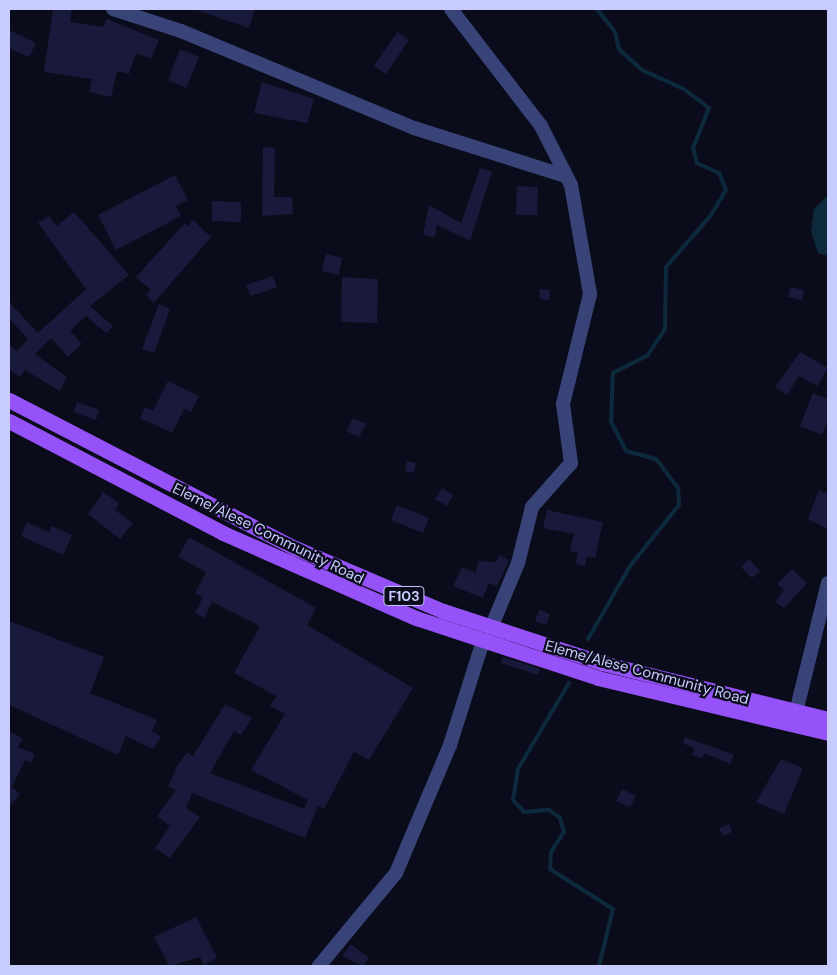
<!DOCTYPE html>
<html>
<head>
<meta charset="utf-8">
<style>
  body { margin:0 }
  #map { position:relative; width:837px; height:975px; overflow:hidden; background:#0b0c1b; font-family:"DM Sans",sans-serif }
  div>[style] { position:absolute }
  .water>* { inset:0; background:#0d2a3d }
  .stream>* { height:4px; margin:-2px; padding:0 2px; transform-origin:2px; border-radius:2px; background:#0d2a3d }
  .building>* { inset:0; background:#18193b }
  .minor>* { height:14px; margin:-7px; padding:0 7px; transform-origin:7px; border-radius:7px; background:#384378 }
  .major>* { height:15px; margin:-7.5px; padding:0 7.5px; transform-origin:7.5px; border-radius:7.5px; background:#9652f9 }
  span { translate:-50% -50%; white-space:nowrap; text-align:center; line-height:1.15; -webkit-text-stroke:4.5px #0b0c1b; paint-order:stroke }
  .shield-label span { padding:1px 4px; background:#0b0c1b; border:1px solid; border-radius:4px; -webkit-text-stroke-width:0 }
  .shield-label { font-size:14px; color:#c7ccfd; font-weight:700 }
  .street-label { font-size:15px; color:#c7ccfd }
  .frame { position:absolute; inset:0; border:10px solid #c7ccfd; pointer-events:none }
</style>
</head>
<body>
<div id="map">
  <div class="water">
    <div style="clip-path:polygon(828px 195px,828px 256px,818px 253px,811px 231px,814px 209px)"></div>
  </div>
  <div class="stream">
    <div style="left:588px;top:639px;width:84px;rotate:-60.1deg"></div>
    <div style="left:630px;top:566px;width:78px;rotate:-51.2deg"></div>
    <div style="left:679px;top:505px;width:17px;rotate:-93deg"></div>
    <div style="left:678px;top:488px;width:36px;rotate:-127deg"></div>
    <div style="left:656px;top:459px;width:31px;rotate:-165deg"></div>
    <div style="left:626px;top:451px;width:33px;rotate:-117deg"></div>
    <div style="left:611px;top:422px;width:49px;rotate:-87.7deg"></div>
    <div style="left:613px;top:373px;width:38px;rotate:-27deg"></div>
    <div style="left:647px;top:356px;width:32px;rotate:-56deg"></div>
    <div style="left:665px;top:329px;width:62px;rotate:-89.1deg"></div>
    <div style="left:666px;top:267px;width:69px;rotate:-49.1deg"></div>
    <div style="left:711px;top:215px;width:29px;rotate:-59deg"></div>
    <div style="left:726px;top:190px;width:18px;rotate:-112deg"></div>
    <div style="left:719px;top:173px;width:24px;rotate:-156deg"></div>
    <div style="left:697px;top:163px;width:16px;rotate:-105deg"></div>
    <div style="left:693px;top:148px;width:43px;rotate:-68.2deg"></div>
    <div style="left:709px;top:108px;width:31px;rotate:-143deg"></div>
    <div style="left:684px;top:89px;width:46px;rotate:-155.7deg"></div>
    <div style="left:642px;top:70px;width:31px;rotate:-138deg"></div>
    <div style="left:619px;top:49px;width:17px;rotate:-103deg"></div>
    <div style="left:615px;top:32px;width:29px;rotate:-128deg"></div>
    <div style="left:569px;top:683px;width:100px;rotate:120.7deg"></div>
    <div style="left:518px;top:769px;width:31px;rotate:99deg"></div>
    <div style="left:513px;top:800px;width:16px;rotate:47deg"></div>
    <div style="left:524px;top:812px;width:25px;rotate:-5deg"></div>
    <div style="left:549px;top:810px;width:14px;rotate:36deg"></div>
    <div style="left:560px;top:818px;width:15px;rotate:74deg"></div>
    <div style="left:564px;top:832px;width:24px;rotate:123deg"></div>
    <div style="left:551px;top:852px;width:17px;rotate:93deg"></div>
    <div style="left:550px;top:869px;width:75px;rotate:32.4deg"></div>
    <div style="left:613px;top:909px;width:59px;rotate:103.8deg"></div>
  </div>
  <div class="building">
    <div style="clip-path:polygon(53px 9px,72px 9px,70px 22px,103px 27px,107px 19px,159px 40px,151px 59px,136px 53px,129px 74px,117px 71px,111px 97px,89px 92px,92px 79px,44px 72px)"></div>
    <div style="clip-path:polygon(193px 9px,255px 9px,249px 28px)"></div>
    <div style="clip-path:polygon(9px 30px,36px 43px,29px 57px,9px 48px)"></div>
    <div style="clip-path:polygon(397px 32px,409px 40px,386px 74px,374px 66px)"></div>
    <div style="clip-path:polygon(180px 49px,199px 57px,186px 88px,168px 80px)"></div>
    <div style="clip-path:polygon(262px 82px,314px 99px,307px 123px,254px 113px)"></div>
    <div style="clip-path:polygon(263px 147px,275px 148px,274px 197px,292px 197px,293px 214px,262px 216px)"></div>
    <div style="clip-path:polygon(480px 168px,492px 172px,470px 241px,437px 225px,435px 237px,423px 235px,429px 205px,461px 223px)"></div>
    <div style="clip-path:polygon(175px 175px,188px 200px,176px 206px,181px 216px,116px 250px,98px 215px)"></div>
    <div style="clip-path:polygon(517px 186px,538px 187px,537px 215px,516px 215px)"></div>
    <div style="clip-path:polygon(212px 201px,241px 202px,241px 222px,212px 221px)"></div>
    <div style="clip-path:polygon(74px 212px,129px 275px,90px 306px,113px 326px,106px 333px,86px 316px,70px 331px,82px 344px,68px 357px,51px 338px,35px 354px,67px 377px,60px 391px,25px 370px,20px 377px,9px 369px,9px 345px,17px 351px,28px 339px,9px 318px,9px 302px,38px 333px,86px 289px,38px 223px,49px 216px,57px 226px)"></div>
    <div style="clip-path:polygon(193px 220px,211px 237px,154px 303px,146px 295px,151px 290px,136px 277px,185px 223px,187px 227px)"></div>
    <div style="clip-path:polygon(326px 254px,342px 258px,339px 275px,322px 271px)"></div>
    <div style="clip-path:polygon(273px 276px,277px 287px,251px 296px,246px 285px)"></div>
    <div style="clip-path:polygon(342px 277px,378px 279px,377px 323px,341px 322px)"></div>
    <div style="clip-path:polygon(790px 287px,804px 290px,802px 300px,788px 297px)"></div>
    <div style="clip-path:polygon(540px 289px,550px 290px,549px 300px,539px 299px)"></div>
    <div style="clip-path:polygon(159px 304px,170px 309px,154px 353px,142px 349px)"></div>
    <div style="clip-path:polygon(800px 352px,828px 368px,817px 386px,799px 376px,787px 395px,775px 387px)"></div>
    <div style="clip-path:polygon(168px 381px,199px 396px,191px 412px,184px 409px,172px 433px,140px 418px,145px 407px,153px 411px)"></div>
    <div style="clip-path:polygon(813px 393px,828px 399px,828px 420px,822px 435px,800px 426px)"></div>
    <div style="clip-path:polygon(77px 402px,99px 410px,96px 420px,73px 412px)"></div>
    <div style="clip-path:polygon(353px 418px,366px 424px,359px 437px,346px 431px)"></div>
    <div style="clip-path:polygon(407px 461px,416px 463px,414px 473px,405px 471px)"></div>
    <div style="clip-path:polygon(442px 488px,453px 495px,447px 506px,435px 499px)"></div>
    <div style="clip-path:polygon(819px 490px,828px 494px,828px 529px,808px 519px)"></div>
    <div style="clip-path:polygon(103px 492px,119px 503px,115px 510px,133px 523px,120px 539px,88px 514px)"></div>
    <div style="clip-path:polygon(397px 505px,429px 518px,423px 533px,391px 520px)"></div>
    <div style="clip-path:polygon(547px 510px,603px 522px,595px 558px,587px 556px,585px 566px,575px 564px,578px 553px,570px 551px,574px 534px,543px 528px)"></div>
    <div style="clip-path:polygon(27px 522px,49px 532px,52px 526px,72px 535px,63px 555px,21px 536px)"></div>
    <div style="clip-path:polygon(189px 537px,316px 608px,307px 625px,413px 688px,369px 760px,354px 752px,324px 809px,318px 806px,305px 838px,192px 793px,186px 808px,200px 817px,170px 858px,155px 848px,170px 826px,157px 816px,176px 790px,168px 787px,177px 766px,187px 753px,193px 756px,225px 704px,252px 718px,241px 735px,234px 731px,210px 773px,304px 809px,308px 800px,251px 770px,285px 714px,270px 706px,276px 696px,234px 673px,260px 626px,212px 602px,204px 618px,195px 613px,203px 597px,195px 593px,206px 572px,178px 557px)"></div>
    <div style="clip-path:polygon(499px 555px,509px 560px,497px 586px,489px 583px,483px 598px,453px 586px,462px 567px,476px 573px,478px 561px,496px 562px)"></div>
    <div style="clip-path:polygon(749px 559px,760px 571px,752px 578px,741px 567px)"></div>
    <div style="clip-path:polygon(792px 569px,807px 583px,784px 608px,775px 602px,784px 590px,777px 584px)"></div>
    <div style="clip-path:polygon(539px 610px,550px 614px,546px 625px,535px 621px)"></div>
    <div style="clip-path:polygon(9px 621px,104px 657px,90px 693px,157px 720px,152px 731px,161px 737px,153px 749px,126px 736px,118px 755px,9px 705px)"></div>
    <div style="clip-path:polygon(503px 657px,540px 669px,538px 675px,501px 663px)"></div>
    <div style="clip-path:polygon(9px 731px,23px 739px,18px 747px,35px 754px,31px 763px,25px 760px,12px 787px,20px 794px,9px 807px)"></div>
    <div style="clip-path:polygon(685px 737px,734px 755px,730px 764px,704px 753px,702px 758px,692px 755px,695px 749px,683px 743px)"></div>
    <div style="clip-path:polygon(781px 759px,803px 768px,784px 814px,756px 802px)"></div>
    <div style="clip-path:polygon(622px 789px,636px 796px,630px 807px,616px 801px)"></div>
    <div style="clip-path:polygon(729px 824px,732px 832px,723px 836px,719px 828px)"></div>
    <div style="clip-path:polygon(196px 917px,217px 958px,204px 965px,200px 957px,169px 966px,154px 937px)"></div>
    <div style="clip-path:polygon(351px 944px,369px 958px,363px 966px,342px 956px)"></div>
  </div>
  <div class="minor">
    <div style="left:113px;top:9px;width:71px;rotate:17.9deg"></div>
    <div style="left:181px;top:31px;width:252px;rotate:22.6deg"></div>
    <div style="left:414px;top:128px;width:155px;rotate:17.6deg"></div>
    <div style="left:451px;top:9px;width:148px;rotate:52.4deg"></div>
    <div style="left:541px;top:126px;width:66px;rotate:63deg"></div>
    <div style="left:571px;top:185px;width:111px;rotate:80.1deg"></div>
    <div style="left:590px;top:294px;width:113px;rotate:103.8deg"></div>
    <div style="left:563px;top:404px;width:60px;rotate:82.3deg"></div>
    <div style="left:571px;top:463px;width:59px;rotate:131.6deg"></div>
    <div style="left:532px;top:507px;width:58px;rotate:104deg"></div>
    <div style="left:518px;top:563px;width:70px;rotate:112.6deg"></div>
    <div style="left:796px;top:712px;width:133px;rotate:-76.1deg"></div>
    <div style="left:319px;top:966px;width:121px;rotate:-50.4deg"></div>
    <div style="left:396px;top:873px;width:139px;rotate:-67.1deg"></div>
    <div style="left:450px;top:745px;width:109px;rotate:-72.4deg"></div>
  </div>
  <div class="major">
    <div style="left:9px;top:400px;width:322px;rotate:27.4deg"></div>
    <div style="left:295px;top:548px;width:161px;rotate:23.1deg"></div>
    <div style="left:443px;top:611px;width:167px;rotate:18.1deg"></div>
    <div style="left:602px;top:663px;width:233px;rotate:13.9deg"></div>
    <div style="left:9px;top:421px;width:242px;rotate:27.6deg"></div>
    <div style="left:223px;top:533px;width:211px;rotate:23.8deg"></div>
    <div style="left:416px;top:618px;width:192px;rotate:18.2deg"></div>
    <div style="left:598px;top:678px;width:236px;rotate:13.4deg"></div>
  </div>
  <div class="shield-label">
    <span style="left:404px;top:596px">F103</span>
  </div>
  <div class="street-label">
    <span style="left:268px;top:534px;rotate:26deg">Eleme/Alese Community Road</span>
    <span style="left:647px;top:673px;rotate:15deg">Eleme/Alese Community Road</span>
  </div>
  <div class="frame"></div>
</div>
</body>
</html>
